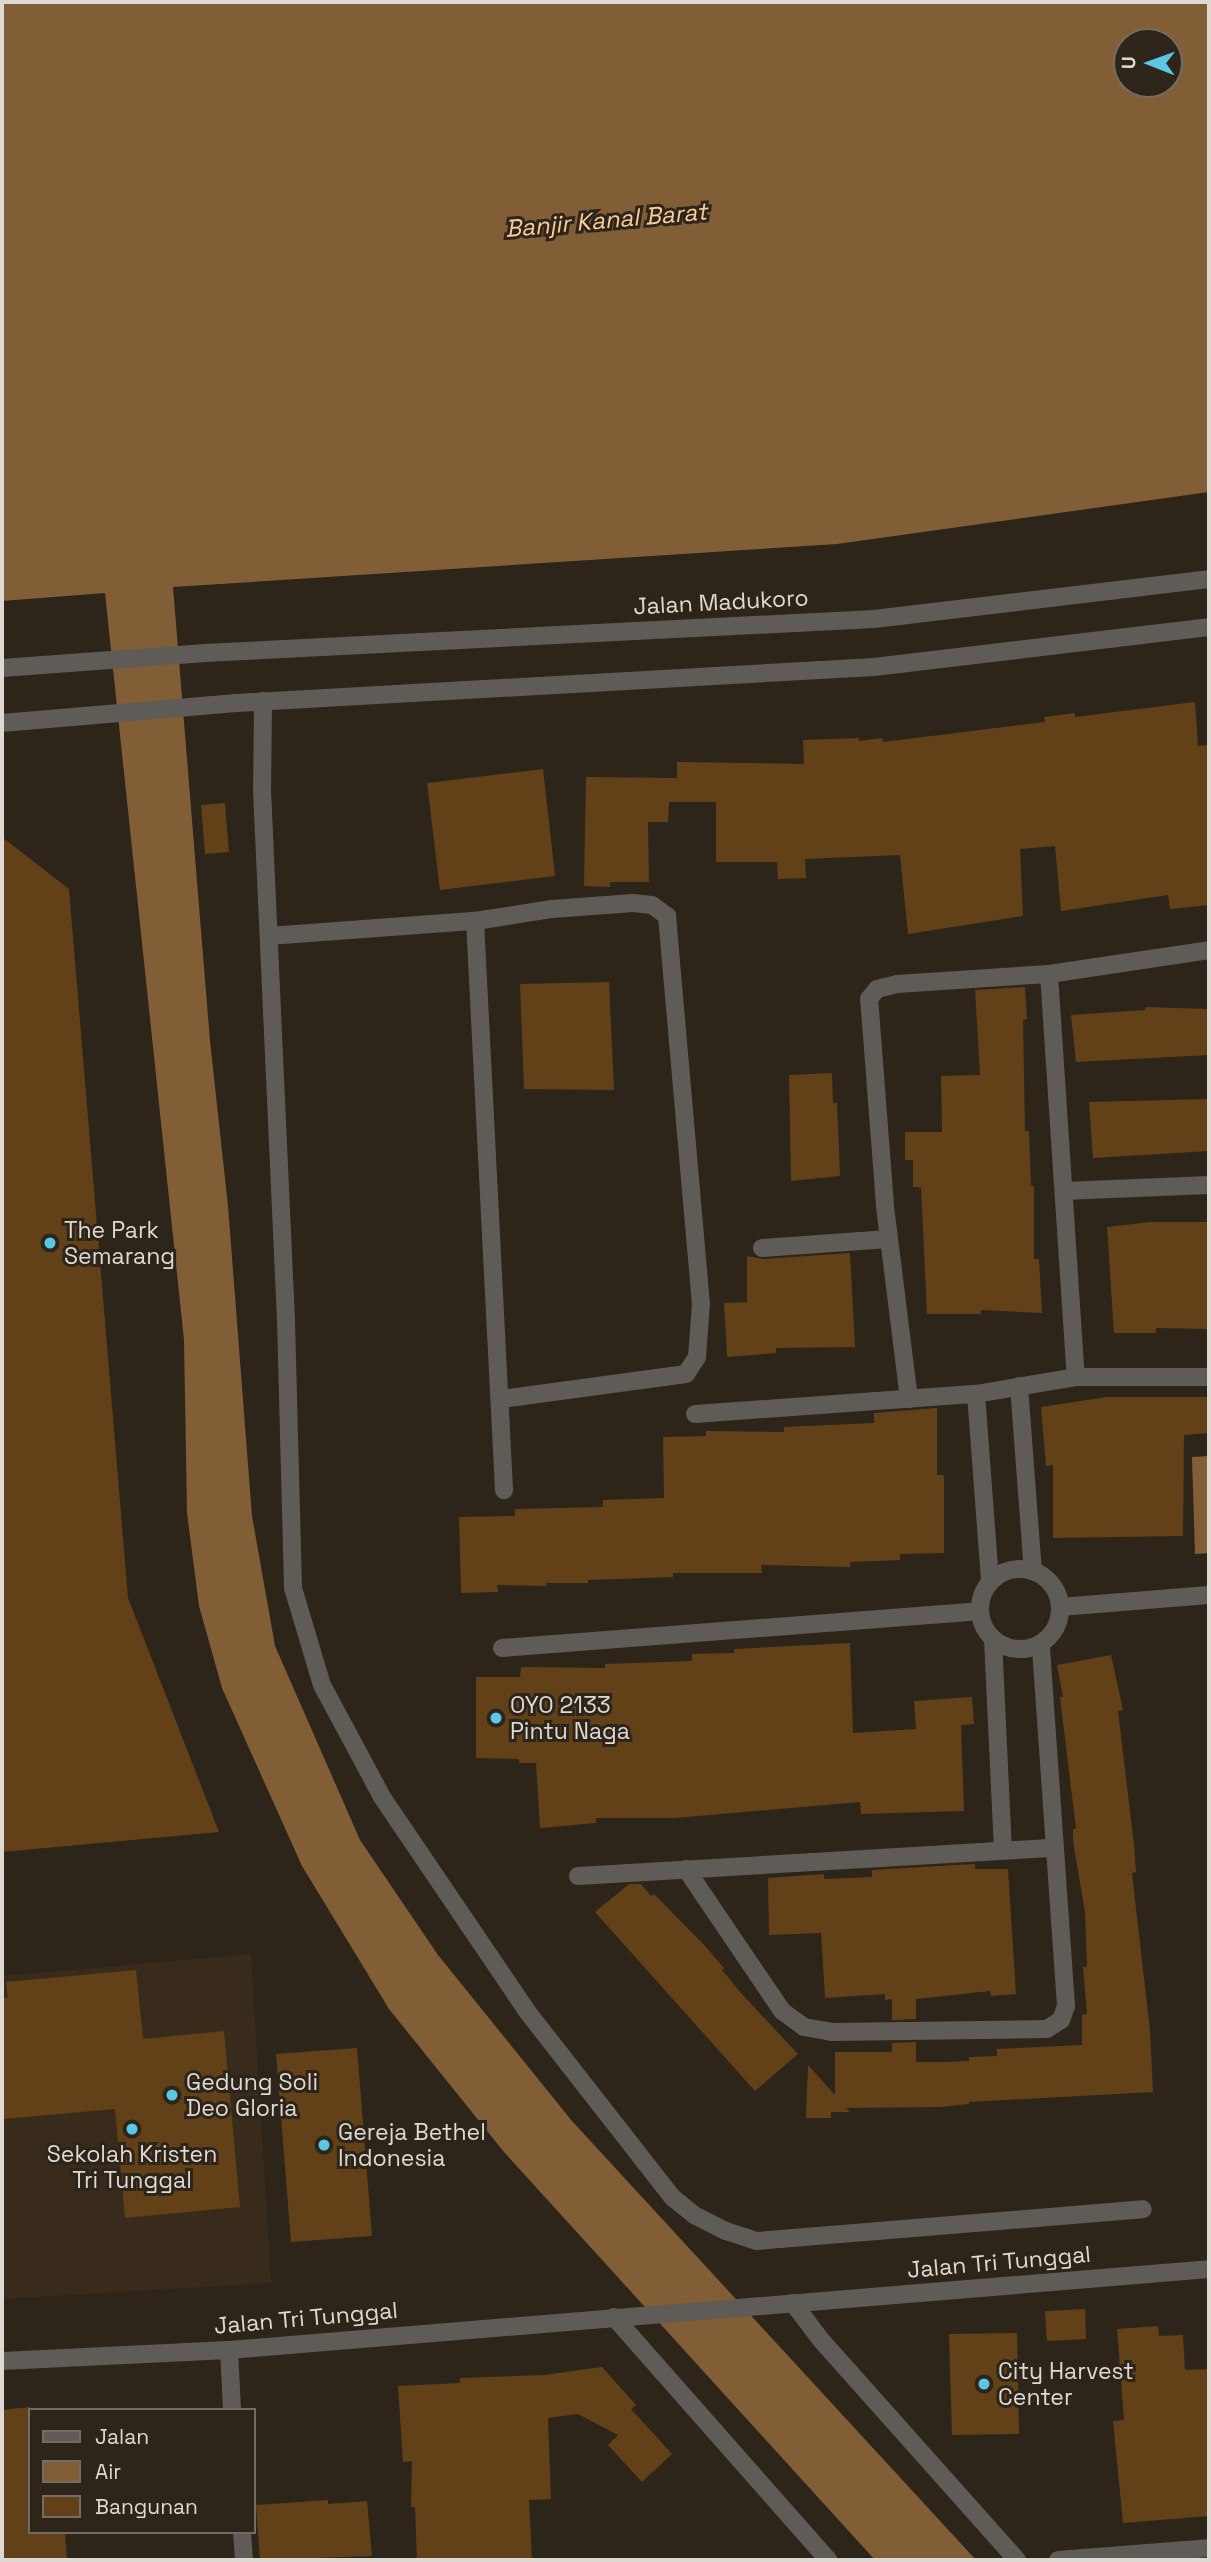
<!DOCTYPE html>
<html>
<head>
<meta charset="utf-8">
<style>
  body { margin:0 }
  #map { position:relative; width:1211px; height:2562px; overflow:hidden; background:#2d241a; font-family:"Space Grotesk",sans-serif }
  div>[style] { position:absolute }
  .built>* { inset:0; background:#392b1c }
  .water>* { inset:0; background:#825e36 }
  .building>* { inset:0; background:#634118 }
  .minor>* { height:18px; margin:-9px; padding:0 9px; transform-origin:9px; border-radius:9px; background:#5f5b56 }
  .minor>.ring { margin:-9px; padding:0; box-sizing:content-box; background:none; border:18px solid #5f5b56; border-radius:50% }
  .tertiary>* { height:18px; margin:-9px; padding:0 9px; transform-origin:9px; border-radius:9px; background:#5f5b56 }
  .dots>* { width:19px; height:19px; translate:-50% -50%; box-sizing:border-box; border:4px solid #2d241a; border-radius:50% }
  span { translate:-50% -50%; white-space:nowrap; text-align:center; line-height:1.15; -webkit-text-stroke:6px #2d241a; paint-order:stroke }
  .street-label { font-size:23px; color:#dfd9d3 }
  .poi-label { font-size:23px; color:#dfd9d3 }
  .left { translate:0 -50%; text-align:left }
  .water-label { font-size:24px; color:#facc9b; font-style:italic }
  .frame { position:absolute; inset:0; border:4px solid #dfd9d3; pointer-events:none }
  .legend { position:absolute; left:28px; top:2408px; width:228px; height:126px; box-sizing:border-box; background:#2d241a; border:2px solid #746c64; margin:0; padding:9px 12px; list-style:none; font-size:21px; color:#dfd9d3 }
  .legend li { display:flex; align-items:center; gap:14px; height:35px }
  .legend b { width:35px; border:2px solid #746c64 }
  .north { position:absolute; left:1113px; top:28px; width:70px; height:70px; box-sizing:border-box; background:#2d241a; border:2px solid #746c64; border-radius:50%; rotate:271deg; font-size:19px; font-weight:700; line-height:28px; text-align:center; color:#dfd9d3 }
  .north::after { content:''; display:block; margin:auto; width:24px; height:32px; background:#5ac8e5; clip-path:polygon(50% 0,100% 100%,50% 72%,0 100%) }
</style>
</head>
<body>
<div id="map">
  <div class="built">
    <div style="clip-path:polygon(251px 1954px,271px 2283px,2px 2299px,2px 1976px)"></div>
  </div>
  <div class="water">
    <div style="clip-path:polygon(evenodd,2px 2px,1209px 2px,1209px 492px,837px 544px,173px 587px,210px 1041px,228px 1206px,252px 1516px,275px 1646px,360px 1840px,438px 1955px,572px 2121px,976px 2560px,875px 2560px,504px 2152px,389px 2009px,302px 1866px,222px 1688px,199px 1606px,187px 1513px,184px 1340px,105px 593px,2px 601px,2px 2px,1127px 42px,1169px 42px,1169px 84px,1127px 84px,1127px 42px)"></div>
    <div style="clip-path:polygon(1209px 1456px,1209px 1553px,1195px 1554px,1192px 1457px)"></div>
  </div>
  <div class="building">
    <div style="clip-path:polygon(1195px 702px,1198px 746px,1207px 745px,1209px 763px,1209px 905px,1170px 909px,1168px 895px,1061px 911px,1055px 846px,1020px 849px,1023px 916px,908px 934px,900px 855px,805px 859px,806px 878px,778px 879px,777px 862px,716px 862px,716px 802px,669px 802px,668px 822px,648px 822px,649px 882px,610px 882px,610px 887px,584px 886px,586px 777px,677px 778px,677px 762px,804px 764px,803px 740px,859px 738px,859px 741px,882px 738px,883px 742px,1045px 722px,1044px 717px,1075px 713px,1075px 717px)"></div>
    <div style="clip-path:polygon(543px 769px,555px 876px,440px 890px,427px 783px)"></div>
    <div style="clip-path:polygon(225px 803px,229px 852px,205px 854px,201px 805px)"></div>
    <div style="clip-path:polygon(2px 837px,69px 889px,128px 1598px,219px 1832px,2px 1852px)"></div>
    <div style="clip-path:polygon(609px 982px,614px 1090px,524px 1089px,520px 984px)"></div>
    <div style="clip-path:polygon(1025px 987px,1027px 1019px,1023px 1020px,1025px 1131px,1029px 1131px,1031px 1186px,1034px 1186px,1034px 1259px,1039px 1259px,1042px 1313px,981px 1310px,981px 1314px,927px 1314px,921px 1187px,913px 1187px,913px 1160px,905px 1160px,905px 1132px,942px 1132px,941px 1076px,980px 1075px,975px 990px)"></div>
    <div style="clip-path:polygon(1146px 1007px,1208px 1009px,1209px 1055px,1076px 1062px,1071px 1015px,1145px 1010px)"></div>
    <div style="clip-path:polygon(832px 1073px,833px 1103px,837px 1103px,840px 1176px,791px 1181px,789px 1075px)"></div>
    <div style="clip-path:polygon(1209px 1099px,1209px 1151px,1093px 1158px,1089px 1102px)"></div>
    <div style="clip-path:polygon(1150px 1222px,1209px 1222px,1209px 1329px,1156px 1328px,1156px 1333px,1114px 1333px,1107px 1227px)"></div>
    <div style="clip-path:polygon(850px 1253px,855px 1347px,776px 1348px,776px 1353px,727px 1357px,724px 1303px,747px 1302px,747px 1256px,763px 1259px)"></div>
    <div style="clip-path:polygon(1107px 1397px,1209px 1397px,1209px 1433px,1184px 1435px,1183px 1536px,1053px 1538px,1053px 1465px,1046px 1466px,1041px 1407px)"></div>
    <div style="clip-path:polygon(937px 1408px,937px 1475px,944px 1475px,944px 1553px,900px 1554px,900px 1560px,850px 1562px,850px 1567px,761px 1565px,762px 1573px,673px 1573px,673px 1577px,588px 1580px,588px 1583px,546px 1583px,546px 1586px,497px 1585px,498px 1592px,461px 1593px,459px 1517px,515px 1516px,515px 1509px,603px 1507px,603px 1500px,664px 1498px,663px 1437px,706px 1436px,706px 1431px,784px 1432px,784px 1427px,874px 1423px,874px 1413px)"></div>
    <div style="clip-path:polygon(850px 1643px,853px 1733px,916px 1729px,914px 1701px,972px 1697px,974px 1724px,961px 1725px,964px 1811px,861px 1814px,860px 1802px,675px 1818px,596px 1818px,596px 1823px,540px 1828px,536px 1763px,519px 1763px,519px 1759px,476px 1758px,476px 1677px,520px 1677px,521px 1667px,605px 1668px,605px 1664px,692px 1661px,692px 1654px,734px 1653px,734px 1649px)"></div>
    <div style="clip-path:polygon(1111px 1655px,1123px 1710px,1118px 1711px,1134px 1845px,1136px 1872px,1132px 1873px,1150px 2031px,1153px 2092px,969px 2102px,969px 2104px,941px 2107px,846px 2108px,850px 2112px,831px 2112px,831px 2118px,806px 2118px,808px 2065px,835px 2095px,835px 2052px,892px 2052px,892px 2043px,916px 2042px,916px 2062px,944px 2062px,969px 2061px,969px 2057px,997px 2056px,997px 2049px,1082px 2045px,1082px 2015px,1087px 2014px,1083px 1967px,1087px 1967px,1085px 1912px,1073px 1841px,1073px 1829px,1076px 1829px,1060px 1697px,1063px 1697px,1057px 1665px)"></div>
    <div style="clip-path:polygon(975px 1864px,975px 1869px,1008px 1869px,1016px 1994px,991px 1996px,990px 1991px,916px 1999px,916px 2019px,892px 2020px,892px 1999px,885px 2000px,885px 1994px,825px 1998px,821px 1933px,769px 1935px,768px 1878px,824px 1874px,824px 1879px,872px 1877px,872px 1870px)"></div>
    <div style="clip-path:polygon(629px 1884px,641px 1884px,651px 1896px,654px 1894px,706px 1947px,724px 1968px,722px 1970px,740px 1992px,798px 2054px,755px 2091px,595px 1912px)"></div>
    <div style="clip-path:polygon(136px 1970px,143px 2039px,224px 2031px,240px 2207px,125px 2218px,115px 2109px,2px 2119px,2px 1998px,8px 1998px,6px 1982px)"></div>
    <div style="clip-path:polygon(357px 2048px,372px 2236px,291px 2242px,276px 2054px)"></div>
    <div style="clip-path:polygon(1085px 2309px,1086px 2339px,1047px 2341px,1045px 2311px)"></div>
    <div style="clip-path:polygon(1158px 2326px,1159px 2336px,1183px 2335px,1185px 2370px,1209px 2369px,1209px 2516px,1123px 2523px,1113px 2421px,1124px 2420px,1117px 2329px)"></div>
    <div style="clip-path:polygon(1017px 2333px,1019px 2434px,952px 2435px,949px 2334px)"></div>
    <div style="clip-path:polygon(602px 2367px,636px 2405px,631px 2409px,672px 2454px,642px 2482px,608px 2445px,618px 2435px,578px 2414px,548px 2418px,551px 2499px,529px 2500px,532px 2560px,417px 2560px,415px 2507px,411px 2507px,412px 2461px,403px 2462px,398px 2386px,460px 2383px,460px 2378px,544px 2375px)"></div>
    <div style="clip-path:polygon(30px 2407px,30px 2532px,65px 2532px,67px 2560px,2px 2560px,2px 2410px)"></div>
    <div style="clip-path:polygon(328px 2500px,328px 2504px,367px 2501px,372px 2556px,260px 2560px,256px 2505px)"></div>
  </div>
  <div class="minor">
    <div style="left:263px;top:701px;width:89px;rotate:90.6deg"></div>
    <div style="left:262px;top:790px;width:531px;rotate:87.41deg"></div>
    <div style="left:286px;top:1320px;width:268px;rotate:88.5deg"></div>
    <div style="left:293px;top:1588px;width:101px;rotate:73.4deg"></div>
    <div style="left:322px;top:1685px;width:127px;rotate:61.8deg"></div>
    <div style="left:382px;top:1797px;width:257px;rotate:55.9deg"></div>
    <div style="left:526px;top:2010px;width:237px;rotate:52deg"></div>
    <div style="left:672px;top:2197px;width:28px;rotate:39deg"></div>
    <div style="left:694px;top:2215px;width:36px;rotate:27deg"></div>
    <div style="left:726px;top:2231px;width:33px;rotate:18deg"></div>
    <div style="left:757px;top:2241px;width:387px;rotate:-4.7deg"></div>
    <div style="left:475px;top:921px;width:78px;rotate:-8.9deg"></div>
    <div style="left:552px;top:909px;width:81px;rotate:-4.2deg"></div>
    <div style="left:633px;top:903px;width:19px;rotate:6deg"></div>
    <div style="left:652px;top:905px;width:19px;rotate:36deg"></div>
    <div style="left:667px;top:916px;width:388px;rotate:85deg"></div>
    <div style="left:701px;top:1303px;width:54px;rotate:94.2deg"></div>
    <div style="left:697px;top:1357px;width:20px;rotate:123deg"></div>
    <div style="left:686px;top:1374px;width:187px;rotate:172.3deg"></div>
    <div style="left:269px;top:936px;width:207px;rotate:-4.2deg"></div>
    <div style="left:475px;top:921px;width:570px;rotate:87.08deg"></div>
    <div style="left:1049px;top:974px;width:404px;rotate:86.2deg"></div>
    <div style="left:1064px;top:1191px;width:145px;rotate:-2.4deg"></div>
    <div style="left:762px;top:1248px;width:127px;rotate:-4.1deg"></div>
    <div style="left:1019px;top:1386px;width:186px;rotate:85.7deg"></div>
    <div style="left:976px;top:1394px;width:188px;rotate:85.7deg"></div>
    <div style="left:909px;top:1399px;width:195px;rotate:-97.1deg"></div>
    <div style="left:885px;top:1205px;width:207px;rotate:-94.4deg"></div>
    <div style="left:869px;top:999px;width:13px;rotate:-51deg"></div>
    <div style="left:877px;top:989px;width:21px;rotate:-14deg"></div>
    <div style="left:897px;top:984px;width:152px;rotate:-3.8deg"></div>
    <div style="left:1049px;top:974px;width:162px;rotate:-8.5deg"></div>
    <div style="left:695px;top:1414px;width:282px;rotate:-4.1deg"></div>
    <div style="left:976px;top:1394px;width:101px;rotate:-9.6deg"></div>
    <div style="left:1076px;top:1377px;width:133px"></div>
    <div class="ring" style="left:980px;top:1569px;width:62px;height:62px"></div>
    <div style="left:1060px;top:1607px;width:149px;rotate:-4.6deg"></div>
    <div style="left:993px;top:1639px;width:209px;rotate:87.3deg"></div>
    <div style="left:502px;top:1648px;width:478px;rotate:-4.4deg"></div>
    <div style="left:686px;top:1869px;width:171px;rotate:55.9deg"></div>
    <div style="left:782px;top:2011px;width:27px;rotate:36deg"></div>
    <div style="left:804px;top:2027px;width:27px;rotate:10deg"></div>
    <div style="left:831px;top:2032px;width:216px;rotate:-0.8deg"></div>
    <div style="left:1047px;top:2029px;width:17px;rotate:-33deg"></div>
    <div style="left:1061px;top:2020px;width:15px;rotate:-70deg"></div>
    <div style="left:1066px;top:2006px;width:363px;rotate:-94deg"></div>
    <div style="left:578px;top:1876px;width:476px;rotate:-3.4deg"></div>
    <div style="left:793px;top:2303px;width:46px;rotate:52.9deg"></div>
    <div style="left:821px;top:2340px;width:295px;rotate:48.3deg"></div>
    <div style="left:614px;top:2317px;width:324px;rotate:48.6deg"></div>
    <div style="left:229px;top:2350px;width:60px;rotate:87.1deg"></div>
    <div style="left:2px;top:2361px;width:227px;rotate:-2.8deg"></div>
    <div style="left:229px;top:2350px;width:983px;rotate:-4.72deg"></div>
    <div style="left:242px;top:2532px;width:28px;rotate:86deg"></div>
    <div style="left:1058px;top:2560px;width:151px;rotate:-4.5deg"></div>
  </div>
  <div class="tertiary">
    <div style="left:2px;top:668px;width:204px;rotate:-4.2deg"></div>
    <div style="left:205px;top:653px;width:670px;rotate:-2.91deg"></div>
    <div style="left:874px;top:619px;width:337px;rotate:-6.8deg"></div>
    <div style="left:2px;top:723px;width:235px;rotate:-4.9deg"></div>
    <div style="left:236px;top:703px;width:639px;rotate:-3.23deg"></div>
    <div style="left:874px;top:667px;width:337px;rotate:-6.8deg"></div>
  </div>
  <div class="dots">
    <div style="left:50px;top:1243px;background:#5ac8e5"></div>
    <div style="left:496px;top:1718px;background:#5ac8e5"></div>
    <div style="left:172px;top:2095px;background:#5ac8e5"></div>
    <div style="left:132px;top:2129px;background:#5ac8e5"></div>
    <div style="left:324px;top:2145px;background:#5ac8e5"></div>
    <div style="left:984px;top:2384px;background:#5ac8e5"></div>
  </div>
  <div class="street-label">
    <span style="left:721px;top:602px;rotate:-3deg">Jalan Madukoro</span>
    <span style="left:999px;top:2262px;rotate:-5deg">Jalan Tri Tunggal</span>
    <span style="left:306px;top:2318px;rotate:-5deg">Jalan Tri Tunggal</span>
  </div>
  <div class="poi-label">
    <span class="left" style="left:64px;top:1243px">The Park<br>Semarang</span>
    <span class="left" style="left:510px;top:1718px">OYO 2133<br>Pintu Naga</span>
    <span class="left" style="left:186px;top:2095px">Gedung Soli<br>Deo Gloria</span>
    <span class="left" style="left:338px;top:2145px">Gereja Bethel<br>Indonesia</span>
    <span style="left:132px;top:2167px">Sekolah Kristen<br>Tri Tunggal</span>
    <span class="left" style="left:998px;top:2384px">City Harvest<br>Center</span>
  </div>
  <div class="water-label">
    <span style="left:606px;top:220px;rotate:-5deg">Banjir Kanal Barat</span>
  </div>
  <div class="frame"></div>
  <ul class="legend">
  <li><b style="height:9px;background:#5f5b56"></b>Jalan</li>
  <li><b style="height:19px;background:#825e36"></b>Air</li>
  <li><b style="height:19px;background:#634118"></b>Bangunan</li>
  </ul>
  <div class="north">U</div>
</div>
</body>
</html>
